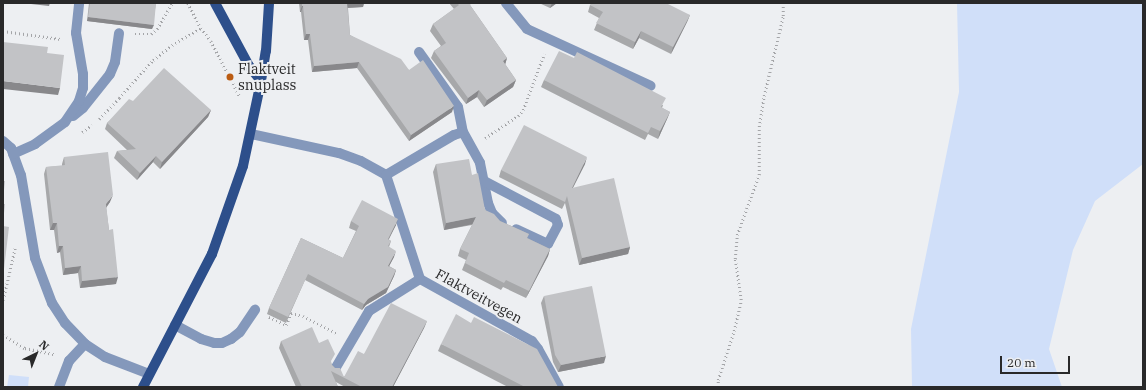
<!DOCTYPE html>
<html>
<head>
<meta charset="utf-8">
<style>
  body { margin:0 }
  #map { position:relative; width:1146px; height:390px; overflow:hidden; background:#edeff2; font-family:"IBM Plex Serif",serif }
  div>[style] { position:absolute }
  .green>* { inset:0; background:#d0dff9 }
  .path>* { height:2.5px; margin-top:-1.25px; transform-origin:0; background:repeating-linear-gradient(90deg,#a4a5a8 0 1px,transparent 0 4px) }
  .minor>* { height:10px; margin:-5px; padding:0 5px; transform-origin:5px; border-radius:5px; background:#8498bb }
  .major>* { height:10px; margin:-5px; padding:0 5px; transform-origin:5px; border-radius:5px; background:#2d4f8b }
  .wall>* { inset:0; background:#a7a8aa }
  .shaded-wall>* { inset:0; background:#88888b }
  .building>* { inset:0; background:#c2c3c6 }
  .dots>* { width:11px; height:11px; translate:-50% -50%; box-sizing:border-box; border:2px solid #edeff2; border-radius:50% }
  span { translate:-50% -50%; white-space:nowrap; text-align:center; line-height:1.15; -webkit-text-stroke:4px #edeff2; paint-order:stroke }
  .poi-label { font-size:14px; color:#29292a }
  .left { translate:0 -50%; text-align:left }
  .street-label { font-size:14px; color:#29292a }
  .frame { position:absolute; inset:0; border:4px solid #29292a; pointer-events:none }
  .north { position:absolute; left:16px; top:334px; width:40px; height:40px; -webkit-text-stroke:3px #edeff2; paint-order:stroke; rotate:43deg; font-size:11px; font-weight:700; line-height:16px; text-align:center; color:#29292a }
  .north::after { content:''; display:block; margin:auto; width:14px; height:18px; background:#29292a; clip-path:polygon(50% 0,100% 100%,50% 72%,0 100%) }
  .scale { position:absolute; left:1000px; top:356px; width:70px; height:18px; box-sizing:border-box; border:2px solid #29292a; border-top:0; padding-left:5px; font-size:12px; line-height:14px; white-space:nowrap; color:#29292a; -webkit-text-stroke:3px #edeff2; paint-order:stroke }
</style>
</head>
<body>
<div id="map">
  <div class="green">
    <div style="clip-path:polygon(957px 3px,1143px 3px,1143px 164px,1095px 201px,1073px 250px,1049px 349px,1062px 387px,912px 387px,911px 329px,959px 92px)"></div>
    <div style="clip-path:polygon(9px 375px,29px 377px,28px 387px,7px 387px)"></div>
  </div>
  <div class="path">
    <div style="left:188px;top:3px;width:28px;rotate:63deg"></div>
    <div style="left:201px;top:28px;width:16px;rotate:52deg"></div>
    <div style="left:211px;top:41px;width:63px;rotate:62.6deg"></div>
    <div style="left:3px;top:31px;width:58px;rotate:8deg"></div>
    <div style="left:135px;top:34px;width:16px"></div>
    <div style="left:151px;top:34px;width:8px;rotate:-40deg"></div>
    <div style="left:157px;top:29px;width:30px;rotate:-60deg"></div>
    <div style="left:99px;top:119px;width:29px;rotate:-46deg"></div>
    <div style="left:119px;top:98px;width:51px;rotate:-48.2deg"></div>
    <div style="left:153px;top:60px;width:28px;rotate:-38deg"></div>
    <div style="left:175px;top:43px;width:30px;rotate:-30deg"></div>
    <div style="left:82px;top:132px;width:12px;rotate:-35deg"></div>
    <div style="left:485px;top:138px;width:40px;rotate:-34deg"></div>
    <div style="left:518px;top:116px;width:8px;rotate:-50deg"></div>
    <div style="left:523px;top:110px;width:60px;rotate:-69.4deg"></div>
    <div style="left:3px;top:300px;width:53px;rotate:-77deg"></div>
    <div style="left:269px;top:317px;width:19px;rotate:25deg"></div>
    <div style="left:286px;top:325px;width:13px;rotate:-67deg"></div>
    <div style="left:291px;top:313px;width:12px;rotate:14deg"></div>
    <div style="left:303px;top:316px;width:38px;rotate:27deg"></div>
    <div style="left:3px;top:335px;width:26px;rotate:31deg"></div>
    <div style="left:25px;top:348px;width:30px;rotate:12deg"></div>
    <div style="left:718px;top:387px;width:7px;rotate:-90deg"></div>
    <div style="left:718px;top:380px;width:52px;rotate:-71.9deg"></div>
    <div style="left:734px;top:331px;width:32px;rotate:-77deg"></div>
    <div style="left:741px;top:300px;width:41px;rotate:-98.3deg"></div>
    <div style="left:735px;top:259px;width:24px;rotate:-85deg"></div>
    <div style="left:737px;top:235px;width:64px;rotate:-69.9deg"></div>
    <div style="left:759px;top:175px;width:48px;rotate:-90deg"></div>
    <div style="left:759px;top:127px;width:31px;rotate:-81deg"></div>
    <div style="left:764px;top:96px;width:82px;rotate:-76.6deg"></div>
    <div style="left:783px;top:16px;width:13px;rotate:-90deg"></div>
  </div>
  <div class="minor">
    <div style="left:506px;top:3px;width:33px;rotate:51deg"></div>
    <div style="left:527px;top:29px;width:136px;rotate:24.7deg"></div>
    <div style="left:419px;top:52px;width:67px;rotate:54.7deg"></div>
    <div style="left:458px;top:107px;width:25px;rotate:79deg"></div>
    <div style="left:463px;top:132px;width:35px;rotate:61deg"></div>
    <div style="left:480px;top:163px;width:41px;rotate:78.7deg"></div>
    <div style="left:488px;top:203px;width:11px;rotate:68deg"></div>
    <div style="left:492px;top:213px;width:14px;rotate:45deg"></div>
    <div style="left:73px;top:116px;width:13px;rotate:-39deg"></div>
    <div style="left:83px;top:108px;width:43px;rotate:-51.5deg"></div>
    <div style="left:110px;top:74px;width:13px;rotate:-67deg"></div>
    <div style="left:115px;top:62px;width:29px;rotate:-82deg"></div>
    <div style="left:251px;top:134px;width:90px;rotate:12.2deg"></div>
    <div style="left:339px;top:153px;width:23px;rotate:20deg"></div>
    <div style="left:361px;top:161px;width:29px;rotate:29deg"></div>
    <div style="left:386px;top:175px;width:109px;rotate:71.9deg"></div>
    <div style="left:420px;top:279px;width:128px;rotate:29deg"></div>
    <div style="left:532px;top:341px;width:10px;rotate:53deg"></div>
    <div style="left:538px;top:349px;width:43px;rotate:61.1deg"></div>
    <div style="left:3px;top:141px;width:11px;rotate:41deg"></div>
    <div style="left:11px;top:148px;width:29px;rotate:70deg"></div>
    <div style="left:21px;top:175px;width:84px;rotate:80.4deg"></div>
    <div style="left:35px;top:258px;width:48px;rotate:69.3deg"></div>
    <div style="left:52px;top:303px;width:24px;rotate:57deg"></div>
    <div style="left:65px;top:323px;width:29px;rotate:46deg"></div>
    <div style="left:85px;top:344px;width:24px;rotate:33deg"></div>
    <div style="left:105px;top:357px;width:47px;rotate:21.1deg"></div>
    <div style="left:13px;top:154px;width:24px;rotate:-24deg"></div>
    <div style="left:35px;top:144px;width:37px;rotate:-36deg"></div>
    <div style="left:65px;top:122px;width:25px;rotate:-56deg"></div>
    <div style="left:79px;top:101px;width:14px;rotate:-73deg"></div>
    <div style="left:83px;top:88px;width:14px;rotate:-90deg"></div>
    <div style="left:83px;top:74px;width:42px;rotate:-99.7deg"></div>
    <div style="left:76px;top:33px;width:30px;rotate:-84deg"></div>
    <div style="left:386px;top:175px;width:79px;rotate:-30.5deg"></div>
    <div style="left:454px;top:135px;width:9px;rotate:-18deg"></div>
    <div style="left:484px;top:181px;width:81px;rotate:27.8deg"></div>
    <div style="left:556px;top:219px;width:6px;rotate:72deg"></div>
    <div style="left:558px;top:225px;width:21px;rotate:118deg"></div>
    <div style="left:548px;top:244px;width:35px;rotate:-155deg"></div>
    <div style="left:175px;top:325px;width:30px;rotate:28deg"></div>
    <div style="left:201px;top:339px;width:14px;rotate:17deg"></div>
    <div style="left:214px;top:343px;width:8px"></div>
    <div style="left:222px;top:343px;width:10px;rotate:-24deg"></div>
    <div style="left:231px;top:339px;width:11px;rotate:-38deg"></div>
    <div style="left:240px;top:332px;width:27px;rotate:-56deg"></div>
    <div style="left:335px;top:369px;width:67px;rotate:-59.6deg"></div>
    <div style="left:369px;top:311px;width:60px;rotate:-32.1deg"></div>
    <div style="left:59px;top:387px;width:28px;rotate:-69deg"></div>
    <div style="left:69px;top:361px;width:23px;rotate:-47deg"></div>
  </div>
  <div class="major">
    <div style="left:215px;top:3px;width:72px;rotate:61.6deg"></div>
    <div style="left:249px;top:66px;width:19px;rotate:51deg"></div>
    <div style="left:143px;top:387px;width:150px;rotate:-62.6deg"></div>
    <div style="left:212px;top:254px;width:93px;rotate:-70.6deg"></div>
    <div style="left:243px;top:166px;width:87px;rotate:-78deg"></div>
    <div style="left:261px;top:81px;width:30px;rotate:-81deg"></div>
    <div style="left:266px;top:51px;width:48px;rotate:-86.4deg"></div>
  </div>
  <div class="wall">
    <div style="clip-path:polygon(89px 3px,156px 3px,152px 29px,87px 21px)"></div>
    <div style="clip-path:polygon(299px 3px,364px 3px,363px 7px,348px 8px,350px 35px,409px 70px,452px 112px,409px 141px,357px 68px,312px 72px,308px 40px,304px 40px,301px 12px,300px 12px)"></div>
    <div style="clip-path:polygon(449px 3px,471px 3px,470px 5px,507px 58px,505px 64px,516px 80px,513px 87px,484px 107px,477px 97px,466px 104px,431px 58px,434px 51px,441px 46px,430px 31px,433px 24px,454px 9px)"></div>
    <div style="clip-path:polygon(539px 3px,557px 3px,550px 8px)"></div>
    <div style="clip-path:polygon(590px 5px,690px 15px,687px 22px,671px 54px,639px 38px,633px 49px,594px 30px,599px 18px,588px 12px)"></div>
    <div style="clip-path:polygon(544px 80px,663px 105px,662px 108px,670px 112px,667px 119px,658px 139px,648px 134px,645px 140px,541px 87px)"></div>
    <div style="clip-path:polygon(133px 101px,211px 110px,208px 117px,160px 169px,153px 162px,137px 180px,114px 158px,117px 151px,127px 150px,105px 129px,107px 123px)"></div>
    <div style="clip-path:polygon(64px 157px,110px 202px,106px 207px,116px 284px,80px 288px,78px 273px,63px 275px,60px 252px,57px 253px,54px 230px,50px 230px,44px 174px,46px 167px,62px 166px,62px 164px)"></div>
    <div style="clip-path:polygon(436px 164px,472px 175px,485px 210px,500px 221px,529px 234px,527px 238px,550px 249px,548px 256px,526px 298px,503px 287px,501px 290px,462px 270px,466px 260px,458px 256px,460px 249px,472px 225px,444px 230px,433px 172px)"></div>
    <div style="clip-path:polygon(585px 164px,573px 188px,630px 247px,628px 254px,579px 265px,565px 203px,562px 209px,499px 177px,501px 170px)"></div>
    <div style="clip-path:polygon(351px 221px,396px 225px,388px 239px,391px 241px,389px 247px,394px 257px,389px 266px,396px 270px,394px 276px,386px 293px,366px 305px,362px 310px,305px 280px,286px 323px,267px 314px,269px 308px,301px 238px,343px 258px,356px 231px,349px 228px)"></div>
    <div style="clip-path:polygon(544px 296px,604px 363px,558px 372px,553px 362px,541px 303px)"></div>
    <div style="clip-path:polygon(427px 321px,424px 328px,393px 387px,345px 387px,336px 382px,338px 387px,296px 387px,279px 348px,281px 341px,319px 343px,331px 363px,332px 365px,344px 377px,364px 354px)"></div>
    <div style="clip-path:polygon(441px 344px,558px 387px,508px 387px,438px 351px)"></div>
  </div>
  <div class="shaded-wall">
    <div style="clip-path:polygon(22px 3px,50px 3px,49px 6px)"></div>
    <div style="clip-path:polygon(347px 3px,364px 3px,363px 7px,345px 8px)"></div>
    <div style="clip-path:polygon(552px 3px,557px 3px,550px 8px)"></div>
    <div style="clip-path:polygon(302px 6px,303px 6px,301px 12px,300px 12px)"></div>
    <div style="clip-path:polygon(690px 15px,687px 22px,671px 54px,673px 47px)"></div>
    <div style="clip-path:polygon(88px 17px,154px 25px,152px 29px,87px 21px)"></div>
    <div style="clip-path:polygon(641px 31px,639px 38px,633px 49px,635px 42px)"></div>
    <div style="clip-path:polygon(306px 34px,310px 34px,308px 40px,304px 40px)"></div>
    <div style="clip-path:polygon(507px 58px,505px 65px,503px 61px)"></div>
    <div style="clip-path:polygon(359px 62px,357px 68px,312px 72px,314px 66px)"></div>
    <div style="clip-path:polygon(516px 80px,513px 87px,484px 107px,487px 100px)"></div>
    <div style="clip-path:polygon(3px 81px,60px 88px,58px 95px,3px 89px)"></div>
    <div style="clip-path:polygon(479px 90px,477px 97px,466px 104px,468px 98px)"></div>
    <div style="clip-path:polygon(454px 106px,452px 112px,409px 141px,411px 135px)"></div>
    <div style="clip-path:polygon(211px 110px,208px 117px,160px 169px,162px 162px)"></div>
    <div style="clip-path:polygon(670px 112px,667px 119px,658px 139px,660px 131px)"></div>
    <div style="clip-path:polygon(156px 156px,153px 162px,137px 180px,140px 173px)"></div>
    <div style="clip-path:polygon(587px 157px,585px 164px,569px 195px,572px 188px)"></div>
    <div style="clip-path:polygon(113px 195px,110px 202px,104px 211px,106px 204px)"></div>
    <div style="clip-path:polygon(476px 217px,473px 224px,444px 230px,446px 223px)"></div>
    <div style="clip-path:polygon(398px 219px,396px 225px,386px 245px,388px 239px)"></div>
    <div style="clip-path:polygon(53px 223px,57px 223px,54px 230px,50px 230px)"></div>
    <div style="clip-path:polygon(59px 246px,63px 246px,60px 252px,57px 253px)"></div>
    <div style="clip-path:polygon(630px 247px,628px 254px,579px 265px,582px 258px)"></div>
    <div style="clip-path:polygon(550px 249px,548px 256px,526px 298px,529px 291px)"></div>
    <div style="clip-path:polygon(396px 251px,394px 257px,386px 272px,388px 266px)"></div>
    <div style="clip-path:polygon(81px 266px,78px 273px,63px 275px,65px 268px)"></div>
    <div style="clip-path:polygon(396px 270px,394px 276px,386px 293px,366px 305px,362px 310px,364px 304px,368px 299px)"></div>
    <div style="clip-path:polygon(118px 277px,116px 284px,80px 288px,82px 281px)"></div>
    <div style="clip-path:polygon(427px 321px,424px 328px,393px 387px,392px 387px)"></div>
    <div style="clip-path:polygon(606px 356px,604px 363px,558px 372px,561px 365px)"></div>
  </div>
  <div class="building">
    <div style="clip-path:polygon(90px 3px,156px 3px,154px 25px,88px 17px)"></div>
    <div style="clip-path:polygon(302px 3px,347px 3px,350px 35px,401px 59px,409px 70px,423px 60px,454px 106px,411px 135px,359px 62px,314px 66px,310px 34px,306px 34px,303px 6px,302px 6px)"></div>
    <div style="clip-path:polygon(457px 3px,470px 3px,470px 5px,507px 58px,503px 61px,516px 80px,487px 100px,479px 90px,468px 98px,434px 51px,446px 43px,433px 24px,459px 5px)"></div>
    <div style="clip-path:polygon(591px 3px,666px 3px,690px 15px,673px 47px,641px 31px,635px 42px,596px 23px,603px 12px,590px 5px)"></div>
    <div style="clip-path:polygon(3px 42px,48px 47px,47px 53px,64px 55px,60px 88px,3px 81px)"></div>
    <div style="clip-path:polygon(559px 51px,574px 58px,577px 52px,666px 98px,661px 107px,670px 112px,660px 131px,651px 127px,648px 133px,544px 80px)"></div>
    <div style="clip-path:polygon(164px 68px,211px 110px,162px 162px,156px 156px,140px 173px,117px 151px,136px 149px,107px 123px,129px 99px,133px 101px)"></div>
    <div style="clip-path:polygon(524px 125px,587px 157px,572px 188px,614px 178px,630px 247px,582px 258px,567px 196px,565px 202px,501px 170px)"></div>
    <div style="clip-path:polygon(108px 152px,113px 195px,106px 204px,109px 230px,113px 229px,118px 277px,82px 281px,81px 266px,65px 268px,63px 246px,59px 246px,57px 223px,53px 223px,46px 167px,65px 165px,64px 157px)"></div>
    <div style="clip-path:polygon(469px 159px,472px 175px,478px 173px,485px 210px,494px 214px,500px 221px,529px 234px,527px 238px,550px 249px,529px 291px,506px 280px,504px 283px,465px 263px,469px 253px,460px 249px,476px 217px,446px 223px,436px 164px)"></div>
    <div style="clip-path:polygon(3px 181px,5px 181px,3px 199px)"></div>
    <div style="clip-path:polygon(362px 200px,398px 219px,388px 239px,391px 241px,388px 246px,396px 251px,388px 266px,396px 270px,388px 287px,368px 299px,364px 304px,308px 274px,288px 317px,269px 308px,301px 238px,343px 258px,359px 226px,351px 221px)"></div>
    <div style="clip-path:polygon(3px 204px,5px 204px,3px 222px)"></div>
    <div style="clip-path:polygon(3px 226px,9px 227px,4px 269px,3px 269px)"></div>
    <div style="clip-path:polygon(592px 286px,606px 356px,561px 365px,555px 355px,544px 296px)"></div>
    <div style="clip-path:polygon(391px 303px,427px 321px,392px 387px,362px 387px,331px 371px,338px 387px,302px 387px,281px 341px,312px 327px,319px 343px,328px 339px,335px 354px,331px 361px,332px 365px,335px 368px,340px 368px,344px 377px,358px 351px,364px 354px)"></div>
    <div style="clip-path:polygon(456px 314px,471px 323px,474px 317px,537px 349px,558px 387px,525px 387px,441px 344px)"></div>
  </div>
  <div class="dots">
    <div style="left:230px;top:77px;background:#bb5c13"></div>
  </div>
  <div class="poi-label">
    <span class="left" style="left:238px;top:77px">Flaktveit<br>snuplass</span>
  </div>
  <div class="street-label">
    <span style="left:479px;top:296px;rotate:29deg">Flaktveitvegen</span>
  </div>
  <div class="frame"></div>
  <div class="north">N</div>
  <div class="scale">20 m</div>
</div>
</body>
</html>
